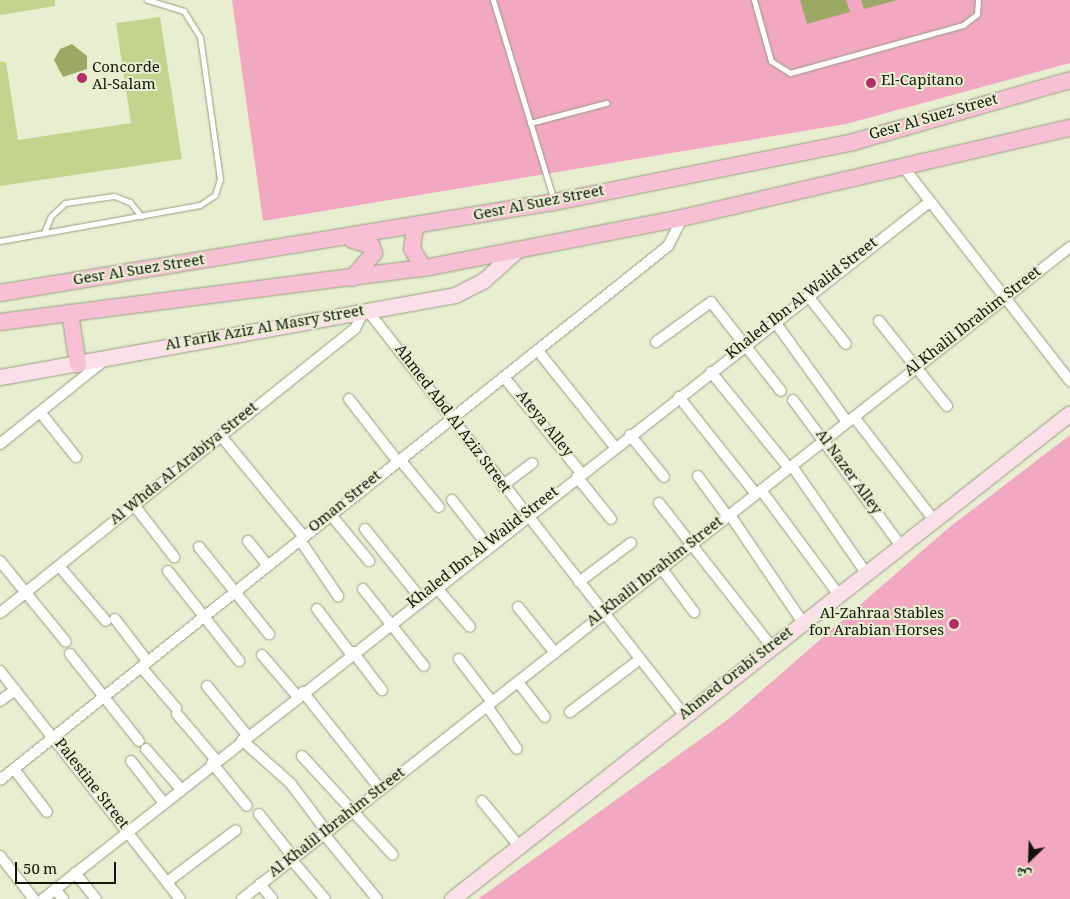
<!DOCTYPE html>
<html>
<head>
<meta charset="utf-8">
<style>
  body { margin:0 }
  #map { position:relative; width:1070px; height:899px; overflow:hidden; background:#e8efd1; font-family:Georgia,"Noto Naskh Arabic",serif }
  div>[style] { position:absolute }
  .green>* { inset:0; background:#f1a8c0 }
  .water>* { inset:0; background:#9ca965 }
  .building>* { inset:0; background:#c4d38d }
  .roads { filter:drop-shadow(0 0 1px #969c80) drop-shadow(0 0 1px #969c80) }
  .lane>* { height:5px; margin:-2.5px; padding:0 2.5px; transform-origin:2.5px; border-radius:2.5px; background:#fff }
  .street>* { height:10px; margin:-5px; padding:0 5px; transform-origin:5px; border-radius:5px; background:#fff }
  .secondary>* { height:15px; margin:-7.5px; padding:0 7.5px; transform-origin:7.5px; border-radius:7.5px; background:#fce0e9 }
  .primary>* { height:16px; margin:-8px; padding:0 8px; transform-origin:8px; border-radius:8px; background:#f8c0d4 }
  .dots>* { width:14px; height:14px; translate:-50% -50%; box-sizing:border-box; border:2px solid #e8efd1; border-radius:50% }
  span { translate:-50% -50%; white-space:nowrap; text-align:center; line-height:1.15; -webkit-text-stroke:4px #e8efd1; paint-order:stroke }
  .poi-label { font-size:15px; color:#13150b }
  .left { translate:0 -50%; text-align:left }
  .right { translate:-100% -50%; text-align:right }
  .street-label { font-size:15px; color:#13150b }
  .north { position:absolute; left:1005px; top:834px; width:50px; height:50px; -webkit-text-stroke:4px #e8efd1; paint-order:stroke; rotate:204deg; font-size:14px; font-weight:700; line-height:20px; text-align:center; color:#13150b }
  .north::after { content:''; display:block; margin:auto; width:18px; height:22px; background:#13150b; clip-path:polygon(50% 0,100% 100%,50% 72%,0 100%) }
  .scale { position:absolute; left:15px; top:862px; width:101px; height:22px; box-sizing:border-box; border:2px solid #13150b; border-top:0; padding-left:6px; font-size:15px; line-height:18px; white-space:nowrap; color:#13150b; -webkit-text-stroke:4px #e8efd1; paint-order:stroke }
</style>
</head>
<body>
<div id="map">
  <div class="green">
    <div style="clip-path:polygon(232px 0,1070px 0,1070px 63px,846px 124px,263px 221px)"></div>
    <div style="clip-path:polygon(1070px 435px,1070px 899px,478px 899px,730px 718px,946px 530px)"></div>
  </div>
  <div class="water">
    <div style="clip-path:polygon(800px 0,846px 0,850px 12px,807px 24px)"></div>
    <div style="clip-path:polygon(861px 0,897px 0,864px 9px)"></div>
    <div style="clip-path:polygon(72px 44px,87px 56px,87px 69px,63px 77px,54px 60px,60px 49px)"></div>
  </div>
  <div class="building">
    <div style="clip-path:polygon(0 0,55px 0,55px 6px,0 15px)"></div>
    <div style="clip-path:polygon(160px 17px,182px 159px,0 186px,0 62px,6px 62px,18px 140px,131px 123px,116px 23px)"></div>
  </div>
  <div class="roads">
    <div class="lane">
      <div style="left:493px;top:0;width:210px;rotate:73.1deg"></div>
      <div style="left:754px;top:0;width:63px;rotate:74.4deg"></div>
      <div style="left:771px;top:61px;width:22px;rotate:32deg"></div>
      <div style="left:790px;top:73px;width:180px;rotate:-15.5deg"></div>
      <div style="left:963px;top:25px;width:18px;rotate:-38deg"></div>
      <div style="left:977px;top:14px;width:14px;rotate:-86deg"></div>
      <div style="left:530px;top:123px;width:79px;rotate:-14.7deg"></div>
      <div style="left:44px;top:233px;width:18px;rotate:-68deg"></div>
      <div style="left:51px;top:216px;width:19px;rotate:-43deg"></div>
      <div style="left:65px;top:203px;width:49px;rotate:-8.1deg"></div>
      <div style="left:114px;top:196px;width:17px;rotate:21deg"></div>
      <div style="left:130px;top:202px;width:18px;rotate:52deg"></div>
      <div style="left:0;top:241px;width:203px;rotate:-10.2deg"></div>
      <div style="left:200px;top:205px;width:18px;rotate:-34deg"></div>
      <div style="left:215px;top:195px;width:17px;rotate:-73deg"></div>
      <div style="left:220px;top:179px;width:143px;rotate:-98deg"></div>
      <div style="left:200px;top:37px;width:31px;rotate:-122deg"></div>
      <div style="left:184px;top:11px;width:39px;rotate:-163deg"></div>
    </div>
    <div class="street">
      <div style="left:905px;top:169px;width:269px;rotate:52.1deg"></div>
      <div style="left:808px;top:296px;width:61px;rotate:51.6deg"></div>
      <div style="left:368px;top:311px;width:514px;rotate:51.95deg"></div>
      <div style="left:879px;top:321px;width:109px;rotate:51.3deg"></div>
      <div style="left:775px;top:322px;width:123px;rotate:54.2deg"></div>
      <div style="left:656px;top:342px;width:68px;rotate:-36deg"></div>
      <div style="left:711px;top:302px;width:113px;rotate:51.8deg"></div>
      <div style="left:538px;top:351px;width:123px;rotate:51.3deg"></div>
      <div style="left:711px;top:372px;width:124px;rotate:50.9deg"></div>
      <div style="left:504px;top:377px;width:123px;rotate:51.3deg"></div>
      <div style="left:679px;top:397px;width:124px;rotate:51.6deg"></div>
      <div style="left:349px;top:399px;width:80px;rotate:52.1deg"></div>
      <div style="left:793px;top:400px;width:182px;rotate:53.5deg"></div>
      <div style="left:40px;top:412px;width:58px;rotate:51.3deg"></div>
      <div style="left:854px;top:417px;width:130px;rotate:52.2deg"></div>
      <div style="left:630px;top:435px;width:54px;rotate:51deg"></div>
      <div style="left:221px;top:436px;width:131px;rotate:50.6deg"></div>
      <div style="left:0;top:444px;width:134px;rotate:-38.7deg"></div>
      <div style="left:400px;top:460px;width:61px;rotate:50.3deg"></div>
      <div style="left:792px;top:466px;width:130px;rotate:55.3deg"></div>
      <div style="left:698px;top:476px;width:51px;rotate:53.8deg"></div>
      <div style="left:577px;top:477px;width:54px;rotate:51deg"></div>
      <div style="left:502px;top:486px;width:38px;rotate:-37deg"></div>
      <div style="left:761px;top:490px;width:131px;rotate:53.4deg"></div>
      <div style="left:452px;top:500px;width:58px;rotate:52deg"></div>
      <div style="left:659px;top:503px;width:183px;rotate:51.9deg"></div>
      <div style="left:134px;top:505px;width:66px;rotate:52.4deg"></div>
      <div style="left:331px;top:515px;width:60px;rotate:50.4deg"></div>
      <div style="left:730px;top:515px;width:130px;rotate:55.9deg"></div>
      <div style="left:365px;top:529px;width:90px;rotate:51.3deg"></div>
      <div style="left:300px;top:540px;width:68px;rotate:55.8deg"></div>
      <div style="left:248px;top:541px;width:32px;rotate:51deg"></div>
      <div style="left:199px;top:547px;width:112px;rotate:51.2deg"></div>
      <div style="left:0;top:561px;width:104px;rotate:50.8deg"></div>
      <div style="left:59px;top:566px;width:72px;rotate:49.5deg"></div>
      <div style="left:662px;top:569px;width:54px;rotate:53.3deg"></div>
      <div style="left:168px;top:571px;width:115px;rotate:51.7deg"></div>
      <div style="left:579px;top:582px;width:65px;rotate:-36.9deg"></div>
      <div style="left:436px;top:587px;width:52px;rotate:49.6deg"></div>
      <div style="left:363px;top:589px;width:98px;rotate:51.6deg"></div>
      <div style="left:518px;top:607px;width:59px;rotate:51.2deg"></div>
      <div style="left:317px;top:609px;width:56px;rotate:52.9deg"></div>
      <div style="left:0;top:613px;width:455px;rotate:-38.7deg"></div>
      <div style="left:355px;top:329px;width:19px;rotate:-65deg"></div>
      <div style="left:115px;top:619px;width:54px;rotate:52.5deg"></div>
      <div style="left:353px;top:652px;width:48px;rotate:52.7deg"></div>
      <div style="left:70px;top:654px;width:111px;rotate:51.6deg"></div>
      <div style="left:262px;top:655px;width:54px;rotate:49.5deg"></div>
      <div style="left:459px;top:659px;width:54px;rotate:52.5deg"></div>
      <div style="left:141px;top:667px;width:54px;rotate:49.5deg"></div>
      <div style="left:0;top:671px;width:290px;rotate:51.7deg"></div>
      <div style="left:518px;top:682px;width:44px;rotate:52.4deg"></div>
      <div style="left:207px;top:686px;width:63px;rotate:50.8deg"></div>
      <div style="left:303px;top:692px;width:125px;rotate:51.5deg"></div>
      <div style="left:0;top:701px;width:19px;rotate:-36deg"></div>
      <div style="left:487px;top:706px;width:52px;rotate:55.1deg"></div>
      <div style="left:570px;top:712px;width:88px;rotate:-37.1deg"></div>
      <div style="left:177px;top:714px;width:60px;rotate:49.7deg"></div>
      <div style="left:242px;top:740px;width:66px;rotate:41.9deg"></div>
      <div style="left:291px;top:784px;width:60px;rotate:53.1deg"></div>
      <div style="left:146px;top:749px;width:52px;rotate:48.9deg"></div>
      <div style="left:302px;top:756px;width:134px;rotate:47.4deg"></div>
      <div style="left:131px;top:761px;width:52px;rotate:52deg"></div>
      <div style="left:212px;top:763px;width:55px;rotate:50.9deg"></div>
      <div style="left:14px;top:769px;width:54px;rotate:52.5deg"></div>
      <div style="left:0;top:780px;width:855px;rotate:-38.64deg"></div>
      <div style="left:668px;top:246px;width:31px;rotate:-63deg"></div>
      <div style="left:482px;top:801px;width:58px;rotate:50.6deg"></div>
      <div style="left:259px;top:814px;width:56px;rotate:51.5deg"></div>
      <div style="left:324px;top:834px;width:84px;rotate:50.8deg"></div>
      <div style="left:0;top:856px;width:55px;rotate:51.7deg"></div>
      <div style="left:292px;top:860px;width:51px;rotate:49.8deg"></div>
      <div style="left:75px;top:873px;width:33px;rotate:51deg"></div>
      <div style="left:167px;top:882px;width:86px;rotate:-37deg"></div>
      <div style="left:260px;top:884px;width:19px;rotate:51deg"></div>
      <div style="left:55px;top:889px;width:13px;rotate:51deg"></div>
      <div style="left:43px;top:899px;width:1126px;rotate:-38.18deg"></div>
      <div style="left:242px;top:899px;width:1054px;rotate:-38.22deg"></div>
    </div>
    <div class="secondary">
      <div style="left:0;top:377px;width:462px;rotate:-10.2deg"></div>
      <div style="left:455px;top:295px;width:33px;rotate:-27deg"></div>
      <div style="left:484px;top:280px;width:43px;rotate:-42.2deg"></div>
      <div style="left:452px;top:899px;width:786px;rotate:-38.18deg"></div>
    </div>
    <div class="primary">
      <div style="left:415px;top:228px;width:21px;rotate:98deg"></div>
      <div style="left:412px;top:249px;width:22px;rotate:58deg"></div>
      <div style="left:352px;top:240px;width:20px;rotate:15deg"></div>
      <div style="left:371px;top:245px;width:9px;rotate:69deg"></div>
      <div style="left:374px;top:253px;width:33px;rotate:131deg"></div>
      <div style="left:0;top:293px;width:561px;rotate:-9.33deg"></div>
      <div style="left:554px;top:202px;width:305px;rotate:-11.3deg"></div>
      <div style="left:853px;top:142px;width:226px;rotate:-15.9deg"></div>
      <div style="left:70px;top:313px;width:52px;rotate:81.1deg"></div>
      <div style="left:0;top:322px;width:427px;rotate:-7.3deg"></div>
      <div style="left:424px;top:268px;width:263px;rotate:-11deg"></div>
      <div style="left:682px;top:218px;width:398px;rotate:-13.1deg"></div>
    </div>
  </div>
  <div class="dots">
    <div style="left:82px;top:78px;background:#b42b6a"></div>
    <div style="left:871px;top:83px;background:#b42b6a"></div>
    <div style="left:954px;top:624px;background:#b42b6a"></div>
  </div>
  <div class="poi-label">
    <span class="left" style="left:92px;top:78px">Concorde<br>Al-Salam</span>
    <span class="left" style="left:881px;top:83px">El-Capitano</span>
    <span class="right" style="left:944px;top:624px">Al-Zahraa Stables<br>for Arabian Horses</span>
  </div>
  <div class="street-label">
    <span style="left:934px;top:119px;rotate:-16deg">Gesr Al Suez Street</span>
    <span style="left:539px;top:205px;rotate:-11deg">Gesr Al Suez Street</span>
    <span style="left:139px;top:272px;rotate:-9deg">Gesr Al Suez Street</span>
    <span style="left:803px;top:300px;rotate:-38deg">Khaled Ibn Al Walid Street</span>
    <span style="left:974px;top:323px;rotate:-38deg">Al Khalil Ibrahim Street</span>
    <span style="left:265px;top:330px;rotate:-10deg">Al Farik Aziz Al Masry Street</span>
    <span style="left:451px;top:420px;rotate:53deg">Ahmed Abd Al Aziz Street</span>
    <span style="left:543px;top:425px;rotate:51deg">Ateya Alley</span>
    <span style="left:185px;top:465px;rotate:-39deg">Al Whda Al Arabiya Street</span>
    <span style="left:847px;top:473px;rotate:54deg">Al Nazer Alley</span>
    <span style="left:346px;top:503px;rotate:-39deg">Oman Street</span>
    <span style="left:484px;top:549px;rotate:-38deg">Khaled Ibn Al Walid Street</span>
    <span style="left:656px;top:573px;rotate:-38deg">Al Khalil Ibrahim Street</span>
    <span style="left:737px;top:675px;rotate:-38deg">Ahmed Orabi Street</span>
    <span style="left:90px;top:785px;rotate:52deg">Palestine Street</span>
    <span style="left:338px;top:824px;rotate:-38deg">Al Khalil Ibrahim Street</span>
  </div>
  <div class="north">ش</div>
  <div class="scale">50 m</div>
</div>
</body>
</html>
